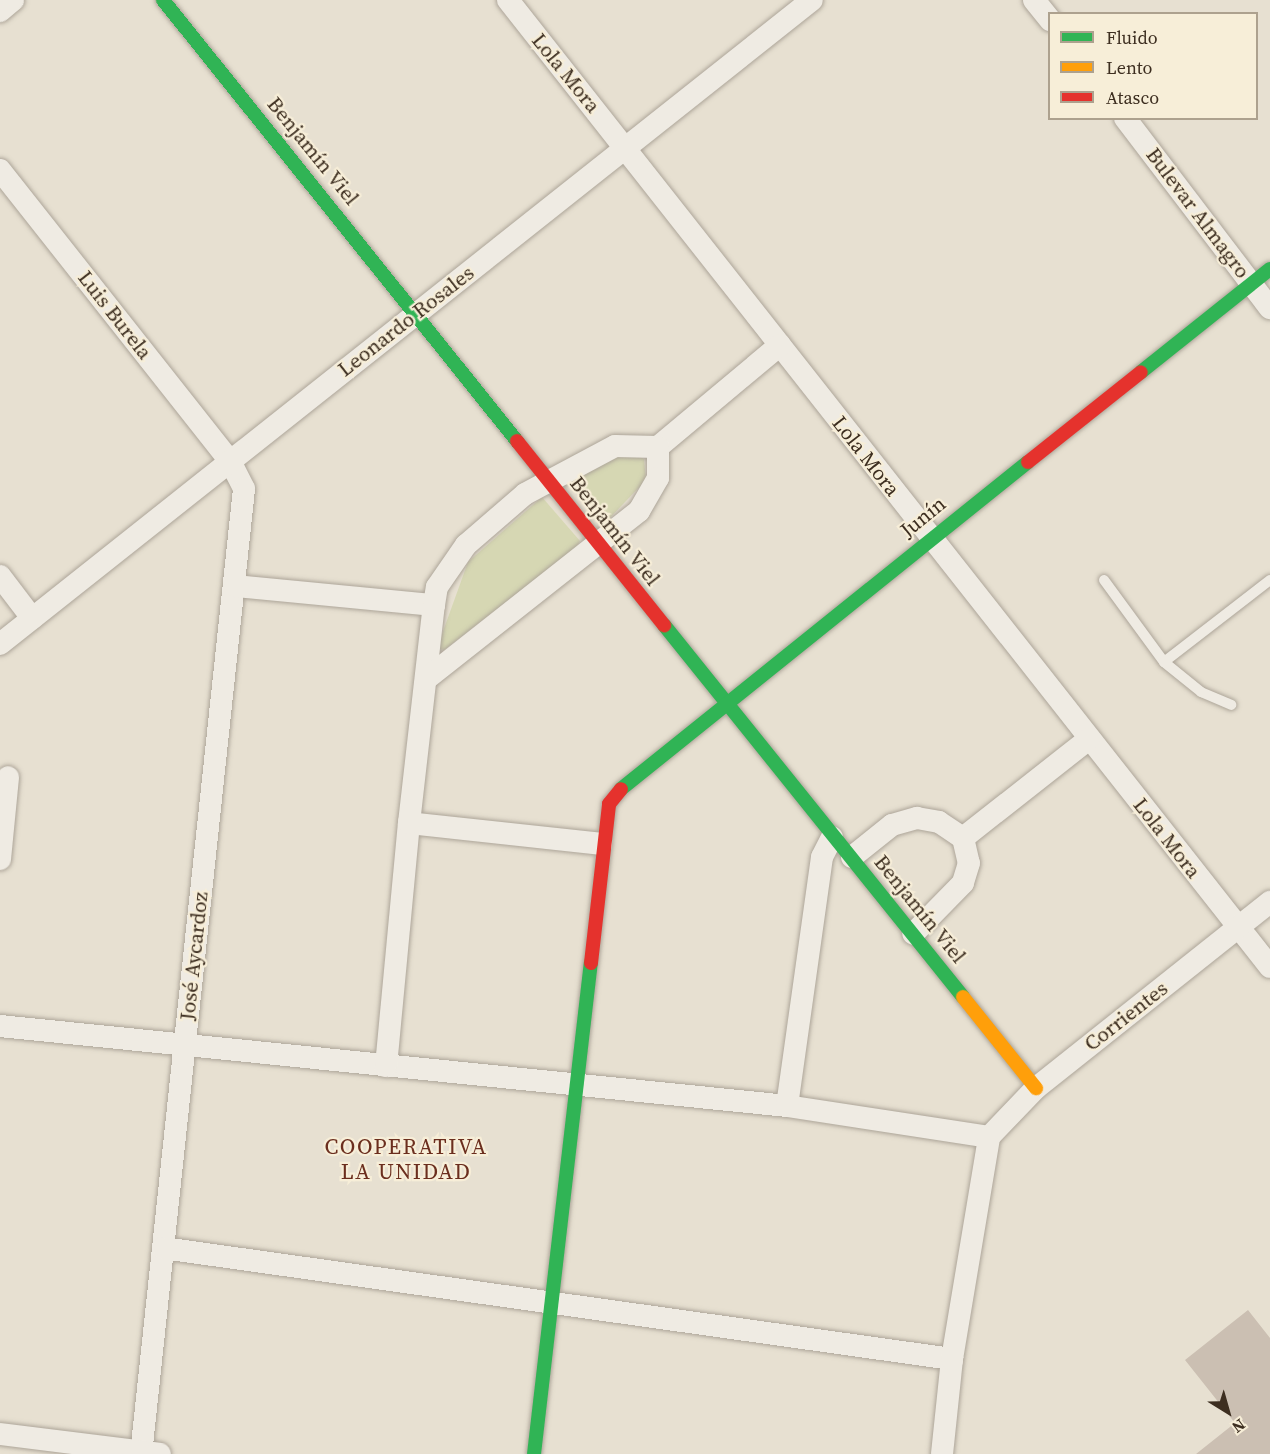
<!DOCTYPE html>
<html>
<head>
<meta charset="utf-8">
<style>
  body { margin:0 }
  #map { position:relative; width:1270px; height:1454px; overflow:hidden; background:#e7e0d1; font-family:"Source Serif 4",serif }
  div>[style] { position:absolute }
  .green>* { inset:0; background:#d6d7b3 }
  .building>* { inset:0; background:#cbbfb2 }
  .roads { filter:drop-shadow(0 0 2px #ada599) drop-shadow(0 0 2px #ada599) }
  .lane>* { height:10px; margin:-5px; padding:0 5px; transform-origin:5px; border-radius:5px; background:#efebe3 }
  .street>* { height:22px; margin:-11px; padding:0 11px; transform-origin:11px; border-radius:11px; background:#efebe3 }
  .fast>* { height:14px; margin:-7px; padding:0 7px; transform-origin:7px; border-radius:7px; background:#30b455 }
  .slow>* { height:14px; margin:-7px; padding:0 7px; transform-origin:7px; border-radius:7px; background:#ff9f0a }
  .jam>* { height:14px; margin:-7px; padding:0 7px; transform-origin:7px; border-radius:7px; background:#e5322d }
  span { translate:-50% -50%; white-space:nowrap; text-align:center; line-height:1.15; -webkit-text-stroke:4.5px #f7eed8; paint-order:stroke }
  .street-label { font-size:21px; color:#3d2e20 }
  .neighbourhood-label { font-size:22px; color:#6b2e1e; letter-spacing:1.5px }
  .legend { position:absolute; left:1048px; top:12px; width:210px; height:108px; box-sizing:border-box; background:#f7eed8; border:2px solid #ada18e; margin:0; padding:8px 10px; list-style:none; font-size:18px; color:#3d2e20 }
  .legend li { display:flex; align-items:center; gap:12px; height:30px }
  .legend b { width:30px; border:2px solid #ada18e }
  .north { position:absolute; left:1198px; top:1382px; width:60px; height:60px; -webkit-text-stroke:4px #f7eed8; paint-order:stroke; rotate:143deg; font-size:16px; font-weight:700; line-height:24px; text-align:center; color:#3d2e20 }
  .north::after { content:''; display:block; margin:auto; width:21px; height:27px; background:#3d2e20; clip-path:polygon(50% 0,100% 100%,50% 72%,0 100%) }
</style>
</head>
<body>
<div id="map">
  <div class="green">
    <div style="clip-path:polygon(634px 454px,644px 459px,646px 480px,605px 523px,571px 476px,607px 458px)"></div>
    <div style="clip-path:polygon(542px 497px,580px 541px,576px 548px,444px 650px,437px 648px,468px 562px)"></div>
  </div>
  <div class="building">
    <div style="clip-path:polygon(1248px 1310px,1270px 1338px,1270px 1454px,1196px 1454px,1235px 1423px,1185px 1360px)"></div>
  </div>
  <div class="roads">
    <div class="lane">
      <div style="left:1104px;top:580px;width:102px;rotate:53.8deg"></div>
      <div style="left:1164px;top:662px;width:48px;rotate:39deg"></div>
      <div style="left:1201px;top:692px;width:33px;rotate:23deg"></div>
      <div style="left:1164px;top:662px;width:134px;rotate:-37.7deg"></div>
    </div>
    <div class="street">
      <div style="left:508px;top:0;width:1231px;rotate:51.76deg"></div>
      <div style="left:1034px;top:0;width:26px;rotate:51deg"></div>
      <div style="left:0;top:11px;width:17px;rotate:-40deg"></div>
      <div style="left:1125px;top:118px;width:239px;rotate:52.7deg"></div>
      <div style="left:0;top:170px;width:371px;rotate:51.7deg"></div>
      <div style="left:230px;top:461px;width:31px;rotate:63deg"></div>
      <div style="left:244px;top:489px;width:970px;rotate:96.09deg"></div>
      <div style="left:658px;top:447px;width:159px;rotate:-39.9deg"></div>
      <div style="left:0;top:576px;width:53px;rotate:52.7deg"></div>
      <div style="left:235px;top:586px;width:200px;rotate:5.5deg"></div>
      <div style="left:0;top:644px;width:1036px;rotate:-38.42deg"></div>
      <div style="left:409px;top:823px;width:193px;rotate:6.2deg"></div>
      <div style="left:963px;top:838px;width:160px;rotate:-38.2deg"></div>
      <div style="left:852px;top:857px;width:51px;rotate:-38.7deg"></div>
      <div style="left:892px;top:825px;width:26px;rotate:-16deg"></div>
      <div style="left:917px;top:818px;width:22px;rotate:10deg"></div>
      <div style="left:939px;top:822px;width:29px;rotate:34deg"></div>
      <div style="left:963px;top:838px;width:26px;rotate:77deg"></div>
      <div style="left:969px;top:863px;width:21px;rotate:107deg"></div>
      <div style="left:963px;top:883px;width:71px;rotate:134.4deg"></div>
      <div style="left:0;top:859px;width:82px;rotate:-84.4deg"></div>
      <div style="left:0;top:1026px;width:791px;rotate:5.8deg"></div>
      <div style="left:787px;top:1106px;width:204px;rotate:8.7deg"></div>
      <div style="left:386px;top:1066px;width:244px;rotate:-84.6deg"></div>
      <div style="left:409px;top:823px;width:219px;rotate:-83.5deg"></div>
      <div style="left:434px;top:605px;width:18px;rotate:-81deg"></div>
      <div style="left:437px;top:587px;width:51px;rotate:-55.4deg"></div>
      <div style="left:466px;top:545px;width:78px;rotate:-40.8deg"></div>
      <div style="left:525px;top:494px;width:102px;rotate:-28.1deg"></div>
      <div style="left:615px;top:446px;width:43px;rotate:1.3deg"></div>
      <div style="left:658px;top:447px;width:31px;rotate:90deg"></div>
      <div style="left:658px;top:478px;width:38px;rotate:120deg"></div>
      <div style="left:639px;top:511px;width:271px;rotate:141.7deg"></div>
      <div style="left:787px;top:1106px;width:251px;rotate:-82deg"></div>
      <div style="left:822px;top:857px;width:22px;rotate:-63deg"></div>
      <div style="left:989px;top:1137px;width:68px;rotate:-46.2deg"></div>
      <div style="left:1036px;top:1088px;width:299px;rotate:-38.5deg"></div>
      <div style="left:163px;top:1248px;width:797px;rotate:8.01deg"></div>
      <div style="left:0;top:1434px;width:161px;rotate:7.1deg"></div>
      <div style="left:942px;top:1454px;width:96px;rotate:-84deg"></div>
      <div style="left:952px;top:1359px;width:225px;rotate:-80.5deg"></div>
    </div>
    <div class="fast">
      <div style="left:163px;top:0;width:566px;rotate:51.25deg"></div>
      <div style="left:1141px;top:372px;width:165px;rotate:-38.6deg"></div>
      <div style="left:664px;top:625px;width:477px;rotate:51.2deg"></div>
      <div style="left:621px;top:789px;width:522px;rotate:-38.78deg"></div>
      <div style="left:534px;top:1454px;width:494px;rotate:-83.4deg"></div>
    </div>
    <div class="slow">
      <div style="left:963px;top:997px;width:117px;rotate:51.3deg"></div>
    </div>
    <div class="jam">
      <div style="left:517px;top:441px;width:236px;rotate:51.4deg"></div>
      <div style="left:1028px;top:462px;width:144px;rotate:-38.5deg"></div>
      <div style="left:591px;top:963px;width:160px;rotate:-83.5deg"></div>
      <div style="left:609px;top:804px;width:19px;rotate:-51deg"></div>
    </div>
  </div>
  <div class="street-label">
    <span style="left:566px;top:73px;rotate:51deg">Lola Mora</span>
    <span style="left:313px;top:151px;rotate:51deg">Benjamín Viel</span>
    <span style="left:1198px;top:213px;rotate:53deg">Bulevar Almagro</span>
    <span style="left:115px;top:315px;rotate:52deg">Luis Burela</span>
    <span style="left:406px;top:321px;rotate:-38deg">Leonardo Rosales</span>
    <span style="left:866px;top:456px;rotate:52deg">Lola Mora</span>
    <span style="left:923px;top:517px;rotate:-39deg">Junín</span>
    <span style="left:615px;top:531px;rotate:52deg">Benjamín Viel</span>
    <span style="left:1167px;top:838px;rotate:52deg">Lola Mora</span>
    <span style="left:920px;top:909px;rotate:51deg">Benjamín Viel</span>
    <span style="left:194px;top:956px;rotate:-84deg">José Aycardoz</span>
    <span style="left:1126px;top:1016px;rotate:-38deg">Corrientes</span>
  </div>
  <div class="neighbourhood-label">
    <span style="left:406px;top:1159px">COOPERATIVA<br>LA UNIDAD</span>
  </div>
  <ul class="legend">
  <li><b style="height:8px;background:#30b455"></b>Fluido</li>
  <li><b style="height:8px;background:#ff9f0a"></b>Lento</li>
  <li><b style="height:8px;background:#e5322d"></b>Atasco</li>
  </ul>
  <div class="north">N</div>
</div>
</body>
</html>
